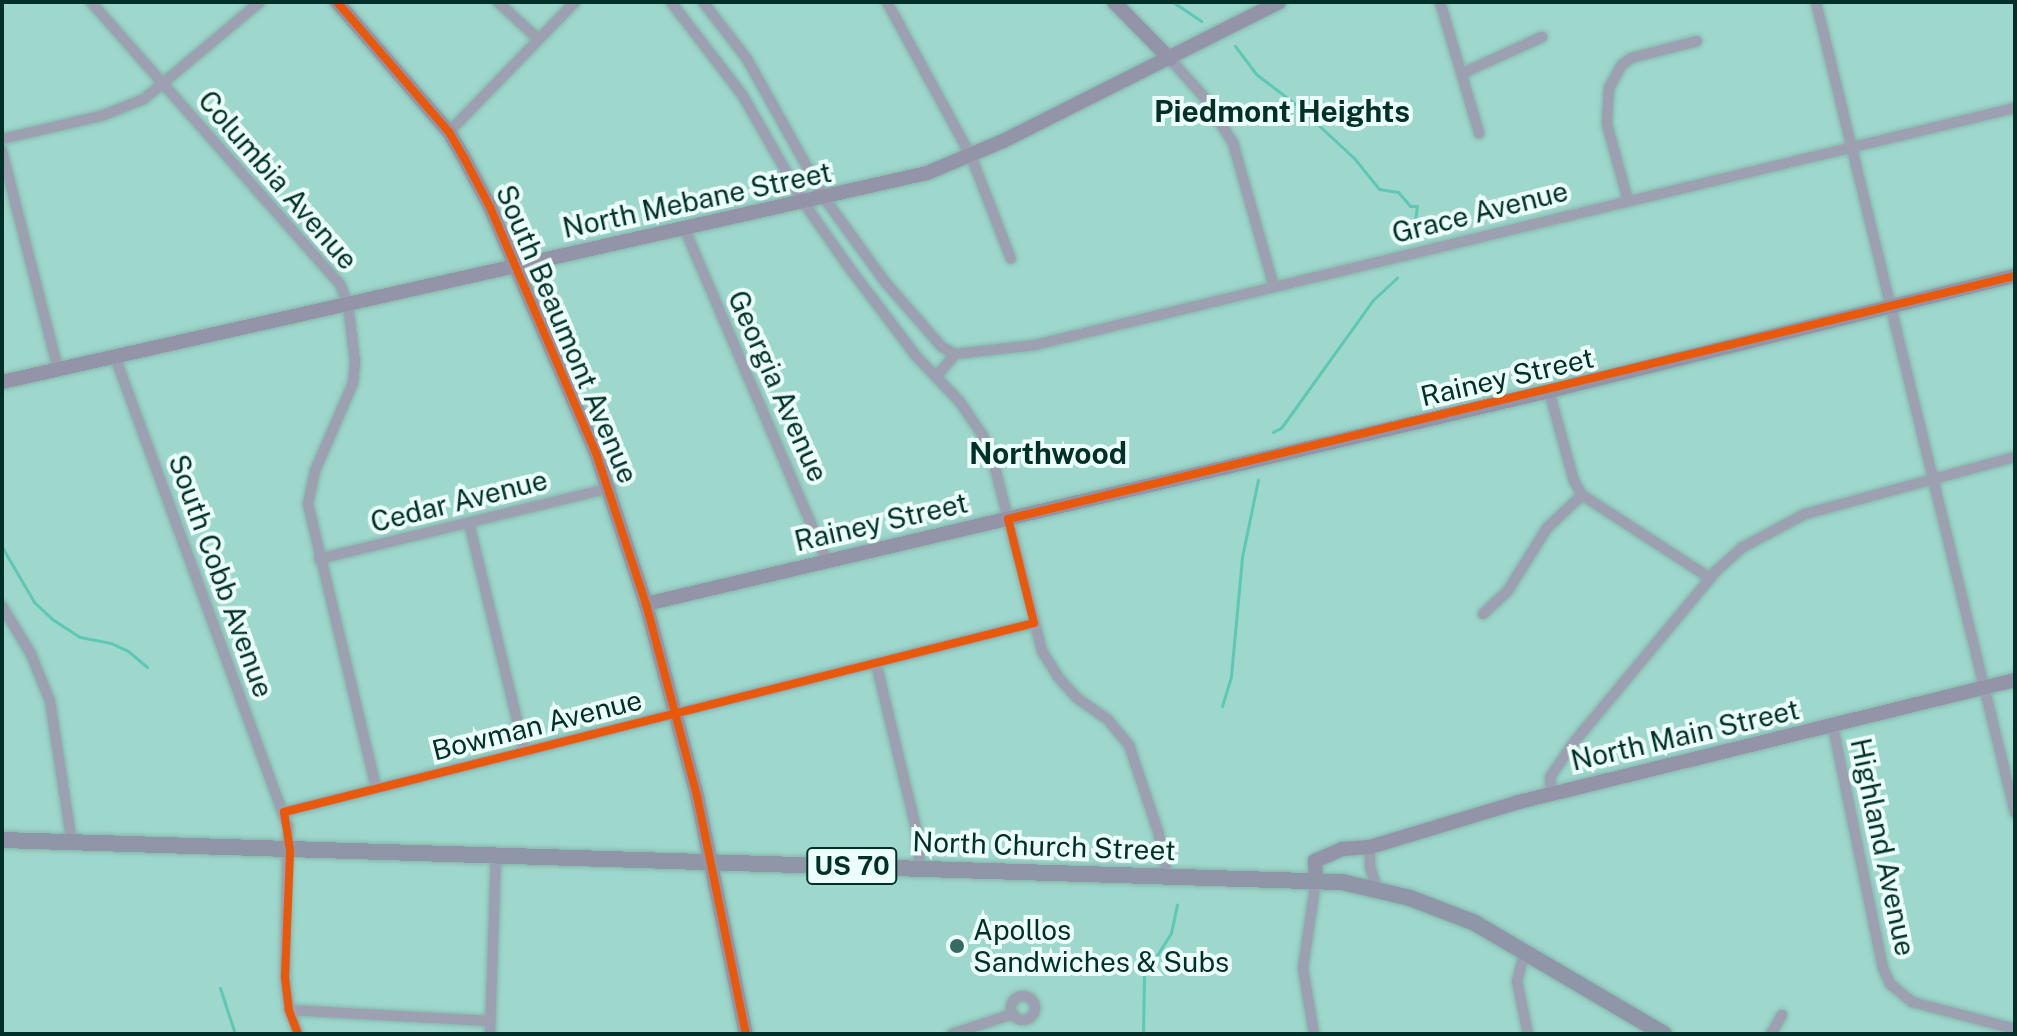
<!DOCTYPE html>
<html>
<head>
<meta charset="utf-8">
<style>
  body { margin:0 }
  #map { position:relative; width:2017px; height:1036px; overflow:hidden; background:#9ed7cc; font-family:"Public Sans",sans-serif }
  div>[style] { position:absolute }
  .stream>* { height:3px; margin:-1.5px; padding:0 1.5px; transform-origin:1.5px; border-radius:1.5px; background:#5ec8b5 }
  .roads { filter:drop-shadow(0 0 2px #86b5ac) drop-shadow(0 0 2px #86b5ac) }
  .street>* { height:10px; margin:-5px; padding:0 5px; transform-origin:5px; border-radius:5px; background:#9da0b0 }
  .street>.ring { margin:-5px; padding:0; box-sizing:content-box; background:none; border:10px solid #9da0b0; border-radius:50% }
  .secondary>* { height:14px; margin:-7px; padding:0 7px; transform-origin:7px; border-radius:7px; background:#9394a7 }
  .primary>* { height:16px; margin:-8px; padding:0 8px; transform-origin:8px; border-radius:8px; background:#8e96a7 }
  .cycleway>* { height:8px; margin:-4px; padding:0 4px; transform-origin:4px; border-radius:4px; background:#e8590c }
  .dots>* { width:22px; height:22px; translate:-50% -50%; box-sizing:border-box; border:4px solid #ecfffa; border-radius:50% }
  span { translate:-50% -50%; white-space:nowrap; text-align:center; line-height:1.15; -webkit-text-stroke:8px #ecfffa; paint-order:stroke }
  .shield-label span { padding:2px 6px; background:#ecfffa; border:2px solid; border-radius:6px; -webkit-text-stroke-width:0 }
  .shield-label { font-size:26px; color:#003028; font-weight:700 }
  .street-label { font-size:28px; color:#003028 }
  .poi-label { font-size:28px; color:#003028 }
  .left { translate:0 -50%; text-align:left }
  .neighbourhood-label { font-size:30px; color:#003028; font-weight:700 }
  .frame { position:absolute; inset:0; border:4px solid #003028; pointer-events:none }
</style>
</head>
<body>
<div id="map">
  <div class="stream">
    <div style="left:1173px;top:2px;width:34px;rotate:34deg"></div>
    <div style="left:1235px;top:46px;width:35px;rotate:53deg"></div>
    <div style="left:1256px;top:74px;width:53px;rotate:37.3deg"></div>
    <div style="left:1298px;top:106px;width:76px;rotate:42.9deg"></div>
    <div style="left:1354px;top:158px;width:40px;rotate:51deg"></div>
    <div style="left:1379px;top:189px;width:19px;rotate:9deg"></div>
    <div style="left:1398px;top:192px;width:18px;rotate:49deg"></div>
    <div style="left:1410px;top:206px;width:7px"></div>
    <div style="left:1417px;top:206px;width:34px;rotate:98deg"></div>
    <div style="left:1273px;top:432px;width:9px;rotate:-27deg"></div>
    <div style="left:1281px;top:428px;width:158px;rotate:-54.3deg"></div>
    <div style="left:1373px;top:300px;width:33px;rotate:-43deg"></div>
    <div style="left:2px;top:547px;width:64px;rotate:59.8deg"></div>
    <div style="left:34px;top:602px;width:25px;rotate:43deg"></div>
    <div style="left:52px;top:619px;width:33px;rotate:33deg"></div>
    <div style="left:80px;top:637px;width:32px;rotate:11deg"></div>
    <div style="left:111px;top:643px;width:19px;rotate:25deg"></div>
    <div style="left:128px;top:651px;width:25px;rotate:40deg"></div>
    <div style="left:1222px;top:706px;width:31px;rotate:-73deg"></div>
    <div style="left:1231px;top:676px;width:120px;rotate:-84.7deg"></div>
    <div style="left:1242px;top:557px;width:79px;rotate:-78.3deg"></div>
    <div style="left:220px;top:988px;width:48px;rotate:71.9deg"></div>
    <div style="left:1143px;top:1034px;width:58px;rotate:-89deg"></div>
    <div style="left:1144px;top:976px;width:51px;rotate:-57.9deg"></div>
    <div style="left:1171px;top:933px;width:29px;rotate:-78deg"></div>
  </div>
  <div class="roads">
    <div class="street">
      <div style="left:91px;top:2px;width:376px;rotate:48.6deg"></div>
      <div style="left:340px;top:284px;width:22px;rotate:69deg"></div>
      <div style="left:348px;top:305px;width:56px;rotate:82.9deg"></div>
      <div style="left:355px;top:361px;width:22px;rotate:95deg"></div>
      <div style="left:353px;top:383px;width:96px;rotate:113.4deg"></div>
      <div style="left:315px;top:471px;width:34px;rotate:102deg"></div>
      <div style="left:308px;top:504px;width:291px;rotate:76.5deg"></div>
      <div style="left:498px;top:2px;width:54px;rotate:42.8deg"></div>
      <div style="left:671px;top:2px;width:118px;rotate:52.5deg"></div>
      <div style="left:743px;top:96px;width:123px;rotate:60.3deg"></div>
      <div style="left:804px;top:203px;width:77px;rotate:55.1deg"></div>
      <div style="left:848px;top:266px;width:113px;rotate:52.9deg"></div>
      <div style="left:916px;top:356px;width:64px;rotate:46.3deg"></div>
      <div style="left:960px;top:402px;width:41px;rotate:55.9deg"></div>
      <div style="left:983px;top:436px;width:34px;rotate:69deg"></div>
      <div style="left:995px;top:468px;width:189px;rotate:75.6deg"></div>
      <div style="left:1042px;top:651px;width:31px;rotate:58deg"></div>
      <div style="left:1058px;top:677px;width:28px;rotate:48deg"></div>
      <div style="left:1077px;top:698px;width:38px;rotate:35deg"></div>
      <div style="left:1108px;top:720px;width:33px;rotate:50deg"></div>
      <div style="left:1129px;top:745px;width:91px;rotate:71.4deg"></div>
      <div style="left:1158px;top:831px;width:46px;rotate:77.5deg"></div>
      <div style="left:703px;top:2px;width:72px;rotate:52.3deg"></div>
      <div style="left:747px;top:59px;width:160px;rotate:60.9deg"></div>
      <div style="left:825px;top:199px;width:102px;rotate:54.1deg"></div>
      <div style="left:885px;top:282px;width:86px;rotate:48.8deg"></div>
      <div style="left:942px;top:347px;width:15px;rotate:28deg"></div>
      <div style="left:887px;top:2px;width:175px;rotate:61.4deg"></div>
      <div style="left:971px;top:156px;width:110px;rotate:68.8deg"></div>
      <div style="left:1440px;top:2px;width:137px;rotate:73.4deg"></div>
      <div style="left:1816px;top:2px;width:835px;rotate:76.21deg"></div>
      <div style="left:1170px;top:59px;width:51px;rotate:48.2deg"></div>
      <div style="left:1204px;top:97px;width:54px;rotate:57.8deg"></div>
      <div style="left:1233px;top:143px;width:150px;rotate:74.1deg"></div>
      <div style="left:1463px;top:73px;width:87px;rotate:-24.5deg"></div>
      <div style="left:449px;top:132px;width:181px;rotate:-45.9deg"></div>
      <div style="left:2px;top:139px;width:102px;rotate:-13.1deg"></div>
      <div style="left:101px;top:116px;width:46px;rotate:-21.6deg"></div>
      <div style="left:144px;top:99px;width:151px;rotate:-39.9deg"></div>
      <div style="left:2px;top:151px;width:225px;rotate:75.6deg"></div>
      <div style="left:1628px;top:201px;width:80px;rotate:-105.3deg"></div>
      <div style="left:1607px;top:124px;width:36px;rotate:-87deg"></div>
      <div style="left:1609px;top:88px;width:26px;rotate:-61deg"></div>
      <div style="left:1622px;top:65px;width:11px;rotate:-38deg"></div>
      <div style="left:1631px;top:58px;width:68px;rotate:-14.4deg"></div>
      <div style="left:685px;top:230px;width:361px;rotate:66.8deg"></div>
      <div style="left:955px;top:354px;width:81px;rotate:-6.4deg"></div>
      <div style="left:1035px;top:345px;width:1008px;rotate:-13.6deg"></div>
      <div style="left:115px;top:357px;width:500px;rotate:69.8deg"></div>
      <div style="left:288px;top:826px;width:151px;rotate:91.1deg"></div>
      <div style="left:285px;top:977px;width:33px;rotate:83deg"></div>
      <div style="left:289px;top:1010px;width:26px;rotate:69deg"></div>
      <div style="left:936px;top:377px;width:30px;rotate:-50deg"></div>
      <div style="left:1549px;top:391px;width:93px;rotate:74.5deg"></div>
      <div style="left:1574px;top:481px;width:16px;rotate:60deg"></div>
      <div style="left:1582px;top:495px;width:153px;rotate:33deg"></div>
      <div style="left:469px;top:523px;width:236px;rotate:76.3deg"></div>
      <div style="left:319px;top:559px;width:300px;rotate:-13.7deg"></div>
      <div style="left:2px;top:606px;width:56px;rotate:58.9deg"></div>
      <div style="left:31px;top:654px;width:51px;rotate:68deg"></div>
      <div style="left:50px;top:701px;width:144px;rotate:81.2deg"></div>
      <div style="left:1483px;top:614px;width:33px;rotate:-43deg"></div>
      <div style="left:1507px;top:592px;width:75px;rotate:-58deg"></div>
      <div style="left:1547px;top:528px;width:48px;rotate:-43.3deg"></div>
      <div style="left:876px;top:663px;width:178px;rotate:76.4deg"></div>
      <div style="left:918px;top:836px;width:33px;rotate:87deg"></div>
      <div style="left:1833px;top:727px;width:246px;rotate:78.3deg"></div>
      <div style="left:1883px;top:968px;width:17px;rotate:66deg"></div>
      <div style="left:1890px;top:984px;width:28px;rotate:39deg"></div>
      <div style="left:1912px;top:1002px;width:106px;rotate:14.7deg"></div>
      <div style="left:1551px;top:794px;width:17px;rotate:-93deg"></div>
      <div style="left:1550px;top:777px;width:44px;rotate:-55.2deg"></div>
      <div style="left:1575px;top:741px;width:221px;rotate:-50.3deg"></div>
      <div style="left:1716px;top:571px;width:36px;rotate:-42deg"></div>
      <div style="left:1743px;top:547px;width:70px;rotate:-28deg"></div>
      <div style="left:1805px;top:514px;width:218px;rotate:-15.2deg"></div>
      <div style="left:284px;top:812px;width:773px;rotate:-14.14deg"></div>
      <div style="left:1370px;top:847px;width:20px;rotate:90deg"></div>
      <div style="left:1370px;top:867px;width:23px;rotate:72deg"></div>
      <div style="left:1525px;top:951px;width:31px;rotate:105deg"></div>
      <div style="left:1517px;top:981px;width:54px;rotate:78.3deg"></div>
      <div class="ring" style="left:1011px;top:996px;width:14px;height:14px"></div>
      <div style="left:289px;top:1010px;width:201px;rotate:3.1deg"></div>
      <div style="left:490px;top:1034px;width:179px;rotate:-88.1deg"></div>
      <div style="left:952px;top:1034px;width:64px;rotate:-18.2deg"></div>
      <div style="left:1314px;top:1034px;width:67px;rotate:-99.5deg"></div>
      <div style="left:1303px;top:968px;width:89px;rotate:-81.6deg"></div>
      <div style="left:1771px;top:1034px;width:22px;rotate:-60deg"></div>
    </div>
    <div class="secondary">
      <div style="left:337px;top:2px;width:172px;rotate:49.3deg"></div>
      <div style="left:449px;top:132px;width:28px;rotate:60deg"></div>
      <div style="left:463px;top:156px;width:58px;rotate:62.1deg"></div>
      <div style="left:490px;top:207px;width:268px;rotate:66.7deg"></div>
      <div style="left:596px;top:453px;width:159px;rotate:71.7deg"></div>
      <div style="left:646px;top:604px;width:199px;rotate:75.1deg"></div>
      <div style="left:697px;top:796px;width:243px;rotate:78.4deg"></div>
      <div style="left:1114px;top:2px;width:80px;rotate:45.5deg"></div>
      <div style="left:2px;top:382px;width:948px;rotate:-12.73deg"></div>
      <div style="left:927px;top:173px;width:82px;rotate:-22.8deg"></div>
      <div style="left:1003px;top:141px;width:309px;rotate:-26.7deg"></div>
      <div style="left:646px;top:604px;width:928px;rotate:-13.27deg"></div>
      <div style="left:1549px;top:391px;width:480px;rotate:-13.9deg"></div>
      <div style="left:1316px;top:880px;width:19px;rotate:-93deg"></div>
      <div style="left:1315px;top:861px;width:30px;rotate:-24deg"></div>
      <div style="left:1342px;top:849px;width:28px;rotate:-4deg"></div>
      <div style="left:1370px;top:847px;width:156px;rotate:-16.8deg"></div>
      <div style="left:1519px;top:802px;width:511px;rotate:-13.82deg"></div>
    </div>
    <div class="primary">
      <div style="left:2px;top:840px;width:1341px;rotate:1.8deg"></div>
      <div style="left:1342px;top:882px;width:70px;rotate:13.2deg"></div>
      <div style="left:1410px;top:898px;width:67px;rotate:20.9deg"></div>
      <div style="left:1473px;top:922px;width:221px;rotate:30.4deg"></div>
    </div>
  </div>
  <div class="cycleway">
    <div style="left:337px;top:2px;width:172px;rotate:49.3deg"></div>
    <div style="left:449px;top:132px;width:28px;rotate:60deg"></div>
    <div style="left:463px;top:156px;width:58px;rotate:62.1deg"></div>
    <div style="left:490px;top:207px;width:268px;rotate:66.7deg"></div>
    <div style="left:596px;top:453px;width:159px;rotate:71.7deg"></div>
    <div style="left:646px;top:604px;width:199px;rotate:75.1deg"></div>
    <div style="left:697px;top:796px;width:243px;rotate:78.4deg"></div>
    <div style="left:298px;top:1034px;width:26px;rotate:-111deg"></div>
    <div style="left:289px;top:1010px;width:33px;rotate:-97deg"></div>
    <div style="left:285px;top:977px;width:127px;rotate:-87.7deg"></div>
    <div style="left:290px;top:850px;width:38px;rotate:-99deg"></div>
    <div style="left:284px;top:812px;width:773px;rotate:-14.14deg"></div>
    <div style="left:1034px;top:623px;width:107px;rotate:-104deg"></div>
    <div style="left:1008px;top:519px;width:1036px;rotate:-13.57deg"></div>
  </div>
  <div class="dots">
    <div style="left:957px;top:946px;background:#376a61"></div>
  </div>
  <div class="shield-label">
    <span style="left:852px;top:866px">US 70</span>
  </div>
  <div class="street-label">
    <span style="left:278px;top:180px;rotate:49deg">Columbia Avenue</span>
    <span style="left:697px;top:200px;rotate:-12deg">North Mebane Street</span>
    <span style="left:1480px;top:212px;rotate:-14deg">Grace Avenue</span>
    <span style="left:567px;top:334px;rotate:67deg">South Beaumont Avenue</span>
    <span style="left:1507px;top:377px;rotate:-13deg">Rainey Street</span>
    <span style="left:778px;top:386px;rotate:66deg">Georgia Avenue</span>
    <span style="left:459px;top:501px;rotate:-14deg">Cedar Avenue</span>
    <span style="left:881px;top:522px;rotate:-13deg">Rainey Street</span>
    <span style="left:221px;top:576px;rotate:70deg">South Cobb Avenue</span>
    <span style="left:537px;top:725px;rotate:-14deg">Bowman Avenue</span>
    <span style="left:1685px;top:735px;rotate:-13deg">North Main Street</span>
    <span style="left:1044px;top:846px;rotate:2deg">North Church Street</span>
    <span style="left:1883px;top:847px;rotate:78deg">Highland Avenue</span>
  </div>
  <div class="poi-label">
    <span class="left" style="left:973px;top:946px">Apollos<br>Sandwiches &amp; Subs</span>
  </div>
  <div class="neighbourhood-label">
    <span style="left:1282px;top:111px">Piedmont Heights</span>
    <span style="left:1048px;top:453px">Northwood</span>
  </div>
  <div class="frame"></div>
</div>
</body>
</html>
